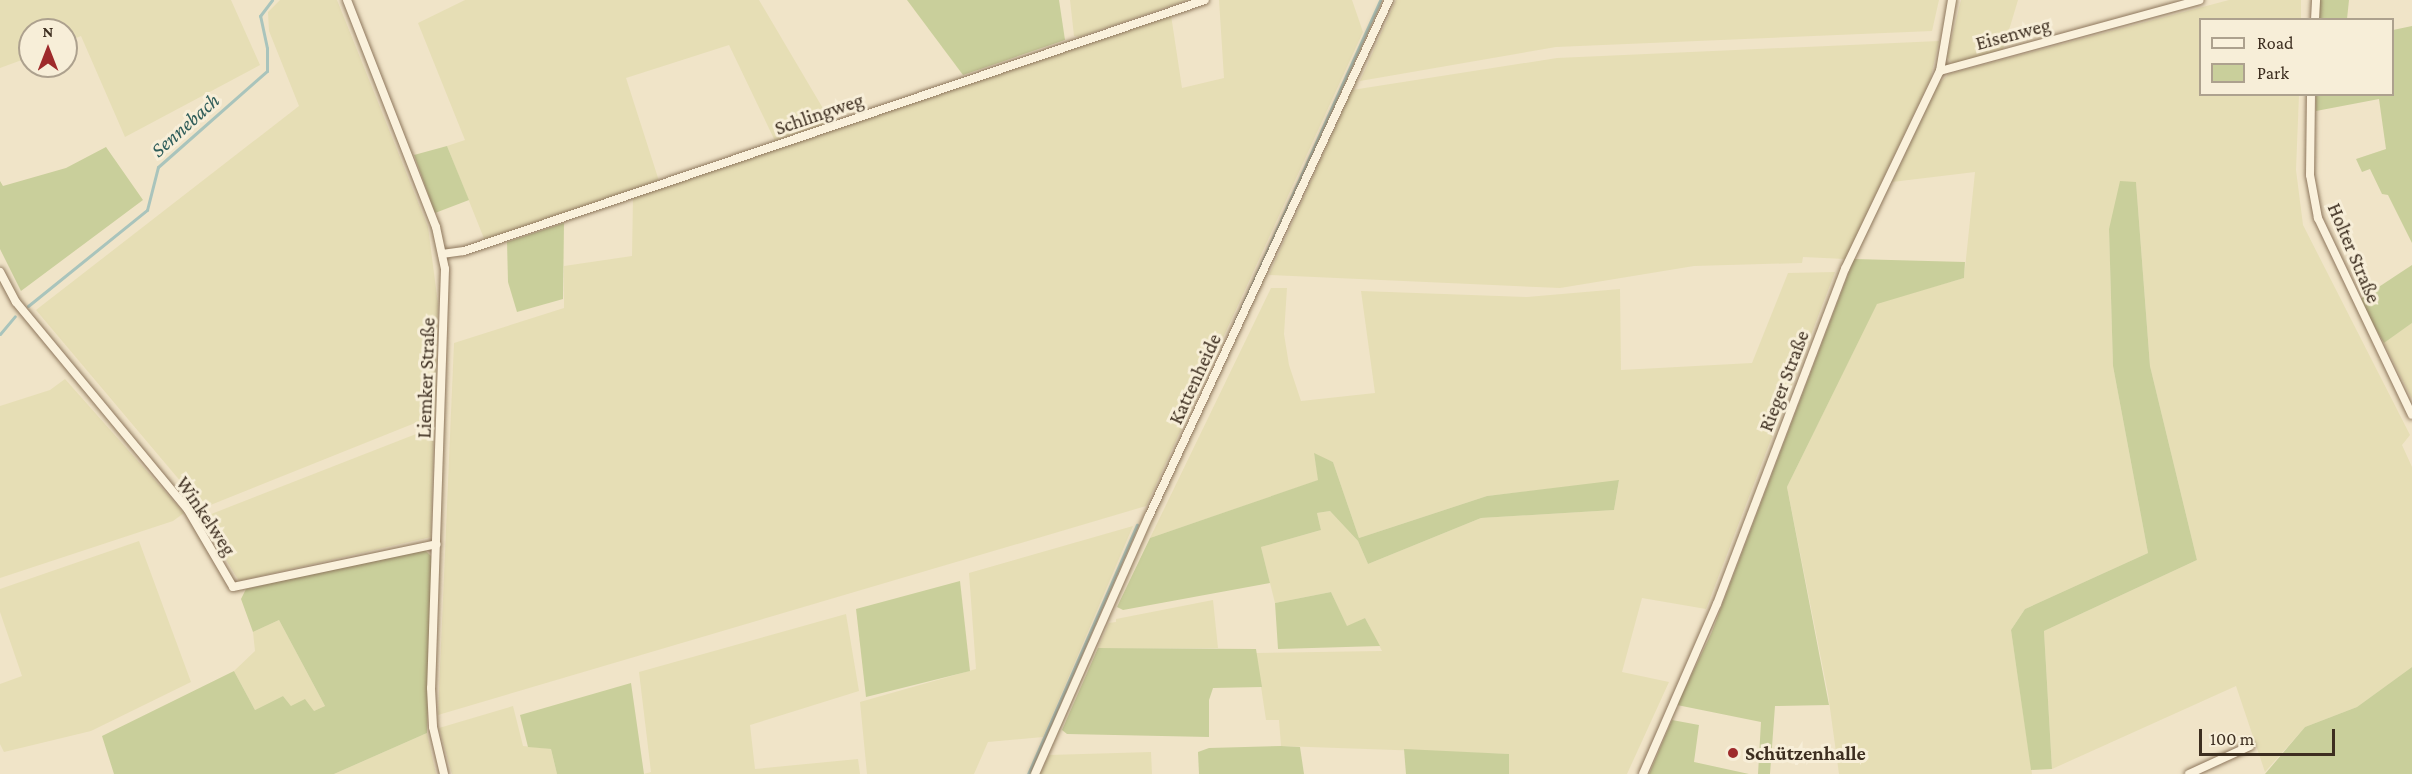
<!DOCTYPE html>
<html>
<head>
<meta charset="utf-8">
<style>
  body { margin:0 }
  #map { position:relative; width:2412px; height:774px; overflow:hidden; background:#f0e4c8; font-family:"Crimson Pro",serif }
  div>[style] { position:absolute }
  .farmland>* { inset:0; background:#e6deb5 }
  .green>* { inset:0; background:#c9cf9b }
  .stream>* { height:3px; margin:-1.5px; padding:0 1.5px; transform-origin:1.5px; border-radius:1.5px; background:#a9c4bc }
  .roads { filter:drop-shadow(0 0 2px #8d765c) drop-shadow(0 0 2px #8d765c) }
  .minor>* { height:8px; margin:-4px; padding:0 4px; transform-origin:4px; border-radius:4px; background:#faf1dc }
  .dots>* { width:16px; height:16px; translate:-50% -50%; box-sizing:border-box; border:3px solid #f7eed8; border-radius:50% }
  span { translate:-50% -50%; white-space:nowrap; text-align:center; line-height:1.15; -webkit-text-stroke:6px #f7eed8; paint-order:stroke }
  .street-label { font-size:20px; color:#3d2e20 }
  .poi-label { font-size:20px; color:#3d2e20; font-weight:700 }
  .left { translate:0 -50%; text-align:left }
  .water-label { font-size:21px; color:#2f5d5a; font-style:italic }
  .legend { position:absolute; left:2199px; top:18px; width:195px; height:78px; box-sizing:border-box; background:#f7eed8; border:2px solid #ada18e; margin:0; padding:8px 10px; list-style:none; font-size:18px; color:#3d2e20 }
  .legend li { display:flex; align-items:center; gap:12px; height:30px }
  .legend b { width:30px; border:2px solid #ada18e }
  .north { position:absolute; left:18px; top:18px; width:60px; height:60px; box-sizing:border-box; background:#f7eed8; border:2px solid #ada18e; border-radius:50%; rotate:0deg; font-size:16px; font-weight:700; line-height:24px; text-align:center; color:#3d2e20 }
  .north::after { content:''; display:block; margin:auto; width:21px; height:27px; background:#9e2a2b; clip-path:polygon(50% 0,100% 100%,50% 72%,0 100%) }
  .scale { position:absolute; left:2199px; top:729px; width:136px; height:27px; box-sizing:border-box; border:3px solid #3d2e20; border-top:0; padding-left:8px; font-size:18px; line-height:21px; white-space:nowrap; color:#3d2e20; -webkit-text-stroke:4px #f7eed8; paint-order:stroke }
</style>
</head>
<body>
<div id="map">
  <div class="farmland">
    <div style="clip-path:polygon(0 0,231px 0,260px 65px,125px 137px,81px 36px,66px 42px,66px 30px,30px 30px,30px 57px,0 68px)"></div>
    <div style="clip-path:polygon(280px 0,337px 0,428px 227px,438px 304px,435px 415px,203px 508px,36px 310px,299px 106px,269px 31px,268px 12px)"></div>
    <div style="clip-path:polygon(465px 0,759px 0,831px 122px,775px 141px,729px 45px,626px 78px,659px 181px,485px 241px,447px 146px,465px 140px,418px 23px)"></div>
    <div style="clip-path:polygon(1070px 0,1188px 0,1079px 37px,1074px 36px)"></div>
    <div style="clip-path:polygon(1219px 0,1352px 0,1363px 32px,1146px 506px,438px 715px,454px 343px,564px 308px,564px 266px,632px 256px,633px 198px,1171px 15px,1182px 88px,1224px 78px)"></div>
    <div style="clip-path:polygon(1396px 0,1939px 0,1932px 31px,1556px 47px,1360px 81px)"></div>
    <div style="clip-path:polygon(1961px 0,2018px 0,2003px 50px,1954px 65px,1947px 57px)"></div>
    <div style="clip-path:polygon(2229px 0,2301px 0,2301px 19px,2200px 20px,2200px 94px,2299px 95px,2296px 170px,2303px 225px,2410px 435px,2402px 445px,2412px 467px,2412px 667px,2357px 707px,2305px 727px,2265px 772px,2236px 686px,2052px 769px,2044px 631px,2197px 560px,2150px 366px,2136px 182px,2109px 229px,2113px 366px,2148px 553px,2025px 609px,2011px 630px,2032px 774px,1839px 774px,1828px 694px,1787px 487px,1877px 303px,1964px 278px,1975px 172px,1892px 182px,1939px 83px,1949px 74px)"></div>
    <div style="clip-path:polygon(1939px 41px,1930px 80px,1845px 259px,1803px 257px,1802px 263px,1694px 266px,1560px 288px,1269px 275px,1352px 90px,1557px 58px)"></div>
    <div style="clip-path:polygon(1835px 272px,1706px 609px,1642px 598px,1622px 672px,1669px 682px,1627px 774px,1509px 774px,1509px 754px,1281px 746px,1279px 720px,1266px 720px,1256px 653px,1382px 651px,1365px 618px,1347px 627px,1331px 592px,1275px 603px,1261px 547px,1321px 530px,1317px 513px,1330px 511px,1358px 541px,1368px 564px,1481px 518px,1614px 510px,1619px 481px,1487px 496px,1359px 538px,1333px 462px,1314px 454px,1319px 480px,1150px 538px,1271px 288px,1287px 288px,1284px 334px,1289px 365px,1301px 401px,1375px 393px,1361px 291px,1527px 297px,1620px 289px,1621px 370px,1752px 363px,1788px 273px)"></div>
    <div style="clip-path:polygon(2412px 323px,2412px 399px,2384px 343px)"></div>
    <div style="clip-path:polygon(65px 379px,184px 513px,173px 521px,0 578px,0 406px,50px 390px)"></div>
    <div style="clip-path:polygon(434px 427px,431px 537px,239px 581px,201px 518px)"></div>
    <div style="clip-path:polygon(1133px 526px,1043px 737px,988px 742px,974px 774px,867px 774px,860px 702px,976px 669px,969px 573px)"></div>
    <div style="clip-path:polygon(139px 541px,191px 682px,91px 731px,4px 752px,0 744px,0 684px,22px 676px,0 612px,0 589px)"></div>
    <div style="clip-path:polygon(1213px 600px,1218px 648px,1098px 648px,1109px 623px,1116px 622px,1116px 619px)"></div>
    <div style="clip-path:polygon(846px 614px,859px 691px,750px 725px,755px 769px,858px 759px,860px 774px,644px 774px,651px 772px,639px 672px)"></div>
    <div style="clip-path:polygon(279px 620px,325px 706px,314px 711px,291px 706px,283px 696px,255px 710px,234px 671px,255px 651px,253px 632px)"></div>
    <div style="clip-path:polygon(513px 706px,523px 746px,551px 749px,557px 774px,452px 774px,439px 728px)"></div>
    <div style="clip-path:polygon(427px 733px,436px 774px,334px 774px)"></div>
    <div style="clip-path:polygon(1151px 752px,1152px 774px,1040px 774px,1049px 755px)"></div>
  </div>
  <div class="green">
    <div style="clip-path:polygon(907px 0,1059px 0,1065px 40px,963px 75px)"></div>
    <div style="clip-path:polygon(2319px 0,2349px 0,2347px 19px,2319px 20px)"></div>
    <div style="clip-path:polygon(2412px 26px,2412px 243px,2388px 195px,2382px 194px,2370px 169px,2362px 172px,2356px 159px,2386px 149px,2379px 99px,2316px 111px,2316px 95px,2392px 94px,2393px 30px)"></div>
    <div style="clip-path:polygon(447px 146px,469px 200px,435px 213px,414px 155px)"></div>
    <div style="clip-path:polygon(106px 147px,143px 200px,21px 291px,0 249px,0 181px,3px 186px,66px 168px)"></div>
    <div style="clip-path:polygon(2120px 181px,2136px 182px,2150px 366px,2197px 560px,2044px 631px,2052px 769px,2031px 770px,2011px 630px,2025px 609px,2148px 553px,2113px 366px,2109px 229px)"></div>
    <div style="clip-path:polygon(564px 223px,563px 299px,517px 312px,508px 282px,507px 242px)"></div>
    <div style="clip-path:polygon(1854px 259px,1965px 262px,1964px 278px,1877px 304px,1787px 487px,1829px 705px,1775px 706px,1770px 774px,1758px 774px,1761px 722px,1677px 705px,1711px 634px)"></div>
    <div style="clip-path:polygon(2412px 265px,2412px 323px,2384px 343px,2359px 300px)"></div>
    <div style="clip-path:polygon(1314px 453px,1333px 462px,1359px 538px,1487px 496px,1619px 480px,1614px 510px,1481px 518px,1368px 564px,1358px 541px,1330px 511px,1317px 513px,1321px 530px,1261px 547px,1270px 583px,1123px 610px,1117px 607px,1150px 538px,1318px 480px)"></div>
    <div style="clip-path:polygon(423px 548px,432px 557px,427px 733px,334px 774px,114px 774px,102px 736px,234px 671px,255px 710px,283px 696px,291px 706px,305px 699px,314px 711px,325px 706px,279px 620px,253px 632px,241px 599px,246px 589px)"></div>
    <div style="clip-path:polygon(960px 581px,970px 671px,866px 697px,856px 609px)"></div>
    <div style="clip-path:polygon(1331px 592px,1347px 626px,1365px 618px,1380px 646px,1278px 649px,1275px 603px)"></div>
    <div style="clip-path:polygon(1098px 648px,1256px 649px,1262px 687px,1213px 688px,1209px 700px,1209px 737px,1067px 734px,1062px 730px)"></div>
    <div style="clip-path:polygon(2412px 667px,2412px 774px,2265px 774px,2305px 727px,2357px 707px)"></div>
    <div style="clip-path:polygon(631px 683px,644px 774px,557px 774px,551px 749px,528px 747px,520px 715px)"></div>
    <div style="clip-path:polygon(1672px 720px,1699px 725px,1694px 762px,1749px 774px,1649px 774px)"></div>
    <div style="clip-path:polygon(1281px 746px,1300px 747px,1304px 774px,1199px 774px,1198px 752px,1209px 748px)"></div>
    <div style="clip-path:polygon(1404px 749px,1509px 754px,1509px 774px,1406px 774px)"></div>
  </div>
  <div class="stream">
    <div style="left:28px;top:306px;width:153px;rotate:-38.9deg"></div>
    <div style="left:147px;top:210px;width:44px;rotate:-75.7deg"></div>
    <div style="left:158px;top:167px;width:145px;rotate:-41.4deg"></div>
    <div style="left:267px;top:71px;width:23px;rotate:-90deg"></div>
    <div style="left:267px;top:48px;width:33px;rotate:-102deg"></div>
    <div style="left:260px;top:16px;width:20px;rotate:-53deg"></div>
    <div style="left:1234px;top:324px;width:355px;rotate:-65.7deg"></div>
    <div style="left:0;top:334px;width:23px;rotate:-50deg"></div>
    <div style="left:1028px;top:774px;width:272px;rotate:-66.4deg"></div>
  </div>
  <div class="roads">
    <div class="minor">
      <div style="left:347px;top:0;width:244px;rotate:68.6deg"></div>
      <div style="left:436px;top:227px;width:43px;rotate:77.9deg"></div>
      <div style="left:445px;top:269px;width:419px;rotate:91.9deg"></div>
      <div style="left:431px;top:688px;width:39px;rotate:87deg"></div>
      <div style="left:433px;top:727px;width:48px;rotate:76.8deg"></div>
      <div style="left:2315px;top:20px;width:20px;rotate:-87deg"></div>
      <div style="left:1940px;top:71px;width:269px;rotate:-15.3deg"></div>
      <div style="left:2311px;top:94px;width:81px;rotate:90.7deg"></div>
      <div style="left:2310px;top:175px;width:44px;rotate:79.5deg"></div>
      <div style="left:2318px;top:218px;width:218px;rotate:64.5deg"></div>
      <div style="left:442px;top:254px;width:22px;rotate:-8deg"></div>
      <div style="left:464px;top:251px;width:782px;rotate:-18.71deg"></div>
      <div style="left:0;top:272px;width:34px;rotate:62deg"></div>
      <div style="left:16px;top:302px;width:270px;rotate:50.4deg"></div>
      <div style="left:188px;top:510px;width:89px;rotate:59.7deg"></div>
      <div style="left:233px;top:587px;width:208px;rotate:-11.9deg"></div>
      <div style="left:1035px;top:774px;width:282px;rotate:-66.2deg"></div>
      <div style="left:1149px;top:516px;width:569px;rotate:-65.06deg"></div>
      <div style="left:1643px;top:774px;width:185px;rotate:-66.5deg"></div>
      <div style="left:1717px;top:604px;width:359px;rotate:-69.1deg"></div>
      <div style="left:1845px;top:269px;width:220px;rotate:-64.4deg"></div>
      <div style="left:1940px;top:71px;width:72px;rotate:-80.4deg"></div>
      <div style="left:2189px;top:774px;width:67px;rotate:-24.7deg"></div>
    </div>
  </div>
  <div class="dots">
    <div style="left:1733px;top:753px;background:#9e2a2b"></div>
  </div>
  <div class="street-label">
    <span style="left:2013px;top:34px;rotate:-15deg">Eisenweg</span>
    <span style="left:819px;top:114px;rotate:-19deg">Schlingweg</span>
    <span style="left:2354px;top:253px;rotate:67deg">Holter Straße</span>
    <span style="left:426px;top:378px;rotate:-88deg">Liemker Straße</span>
    <span style="left:1195px;top:379px;rotate:-65deg">Kattenheide</span>
    <span style="left:1784px;top:381px;rotate:-69deg">Rieger Straße</span>
    <span style="left:206px;top:516px;rotate:56deg">Winkelweg</span>
  </div>
  <div class="poi-label">
    <span class="left" style="left:1745px;top:753px">Schützenhalle</span>
  </div>
  <div class="water-label">
    <span style="left:185px;top:125px;rotate:-42deg">Sennebach</span>
  </div>
  <ul class="legend">
  <li><b style="height:8px;background:#faf1dc"></b>Road</li>
  <li><b style="height:16px;background:#c9cf9b"></b>Park</li>
  </ul>
  <div class="north">N</div>
  <div class="scale">100 m</div>
</div>
</body>
</html>
